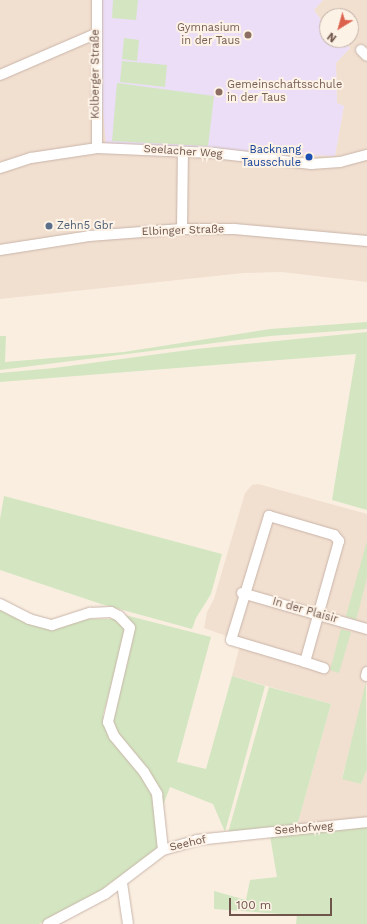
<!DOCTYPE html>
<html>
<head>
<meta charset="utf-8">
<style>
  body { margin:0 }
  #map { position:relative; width:367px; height:924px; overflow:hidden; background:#faeee1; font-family:"Work Sans",sans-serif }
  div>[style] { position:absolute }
  .residential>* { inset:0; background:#f1dfd0 }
  .education>* { inset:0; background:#ebdef6 }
  .green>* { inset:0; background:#d3e6c1 }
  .roads { filter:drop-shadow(0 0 1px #c9b5a9) drop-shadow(0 0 1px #c9b5a9) }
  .minor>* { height:10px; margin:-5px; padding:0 5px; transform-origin:5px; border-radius:5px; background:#fff }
  .dots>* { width:11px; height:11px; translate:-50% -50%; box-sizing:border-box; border:2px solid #fdf2e6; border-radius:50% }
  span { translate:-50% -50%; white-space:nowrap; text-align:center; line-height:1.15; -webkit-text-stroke:4px #fdf2e6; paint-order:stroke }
  .education-label { font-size:11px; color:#785e54 }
  .right { translate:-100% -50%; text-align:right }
  .left { translate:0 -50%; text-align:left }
  .street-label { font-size:11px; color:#6f544a }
  .transit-label { font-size:11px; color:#164399 }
  .service-label { font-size:11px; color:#4e5e75 }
  .north { position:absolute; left:319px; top:8px; width:40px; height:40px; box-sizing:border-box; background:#fdf2e6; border:1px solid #c4b3a8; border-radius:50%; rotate:217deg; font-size:11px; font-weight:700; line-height:16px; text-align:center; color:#6f544a }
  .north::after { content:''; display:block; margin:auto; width:14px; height:18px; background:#dc624e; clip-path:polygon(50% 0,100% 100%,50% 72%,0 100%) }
  .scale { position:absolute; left:229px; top:898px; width:103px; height:18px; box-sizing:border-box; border:2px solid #6f544a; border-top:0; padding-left:5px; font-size:12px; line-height:14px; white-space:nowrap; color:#6f544a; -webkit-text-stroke:3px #fdf2e6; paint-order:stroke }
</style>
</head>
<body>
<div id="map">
  <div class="residential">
    <div style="clip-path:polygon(0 0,100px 0,283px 158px,292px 154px,335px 156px,344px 106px,337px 103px,336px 63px,350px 48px,341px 40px,351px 40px,351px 16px,327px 16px,327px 28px,314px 10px,323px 0,367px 0,367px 282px,282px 272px,243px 273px,0 299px)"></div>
    <div style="clip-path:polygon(258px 484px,367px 514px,367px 683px,342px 778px,361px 784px,367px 769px,367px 827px,295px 833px,331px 704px,232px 676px,241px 641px,204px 628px,207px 612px,214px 599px,245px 493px,252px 485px)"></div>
  </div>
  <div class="education">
    <div style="clip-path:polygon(100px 0,323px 0,314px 10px,327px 28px,327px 40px,341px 40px,350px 48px,336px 63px,337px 103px,344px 106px,335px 156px,292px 154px,283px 158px,106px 144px,100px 81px)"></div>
  </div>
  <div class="green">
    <div style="clip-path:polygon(113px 0,138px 0,136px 20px,112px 18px)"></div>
    <div style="clip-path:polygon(124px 38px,139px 40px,137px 61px,122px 59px)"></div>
    <div style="clip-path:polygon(122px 61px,167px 65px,165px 87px,120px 82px)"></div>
    <div style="clip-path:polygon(117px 83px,214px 96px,208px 146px,112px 141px)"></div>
    <div style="clip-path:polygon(367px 322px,367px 329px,270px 336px,0 370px,0 336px,6px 336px,5px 362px,124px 352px,270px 329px)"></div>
    <div style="clip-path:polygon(367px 332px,367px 510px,332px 500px,356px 354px,0 382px,0 373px,54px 368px,196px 349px)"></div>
    <div style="clip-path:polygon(4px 496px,222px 554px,211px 594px,196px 618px,192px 629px,101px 604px,0 570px,0 519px)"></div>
    <div style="clip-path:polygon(367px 541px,367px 578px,356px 620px,346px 616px)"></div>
    <div style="clip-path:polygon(0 608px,45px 628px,84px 619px,119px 619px,126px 631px,103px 715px,107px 728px,153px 790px,160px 848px,83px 903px,39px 924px,0 924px)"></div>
    <div style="clip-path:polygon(121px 614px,211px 637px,177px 762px,206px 769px,232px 676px,265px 686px,225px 832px,213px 804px,170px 787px,162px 808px,111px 725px,133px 628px)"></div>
    <div style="clip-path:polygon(341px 629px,351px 632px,339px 673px,330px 670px)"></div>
    <div style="clip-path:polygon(366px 682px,367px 769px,361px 784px,342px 779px)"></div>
    <div style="clip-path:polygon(269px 687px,331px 704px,297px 826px,228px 833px)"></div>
    <div style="clip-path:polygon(367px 827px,367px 924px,296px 924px,297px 915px,214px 909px,214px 891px,246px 900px,250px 880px,277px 877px,270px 836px)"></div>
  </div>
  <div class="roads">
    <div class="minor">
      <div style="left:97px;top:0;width:148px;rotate:90deg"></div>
      <div style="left:361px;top:50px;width:8px;rotate:45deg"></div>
      <div style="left:0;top:75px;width:103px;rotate:-23.3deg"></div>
      <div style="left:0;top:168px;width:33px;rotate:-18deg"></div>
      <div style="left:31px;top:158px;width:67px;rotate:-8.6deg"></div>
      <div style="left:97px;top:148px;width:117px;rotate:2.4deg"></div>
      <div style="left:214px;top:153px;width:98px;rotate:6.5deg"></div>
      <div style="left:311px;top:164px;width:29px;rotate:-4deg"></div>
      <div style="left:340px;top:162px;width:28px;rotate:-15deg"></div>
      <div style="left:182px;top:229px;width:77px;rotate:-89.3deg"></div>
      <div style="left:0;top:250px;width:90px;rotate:-8.9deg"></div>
      <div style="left:89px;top:236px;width:93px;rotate:-4.3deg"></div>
      <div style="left:182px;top:229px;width:52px"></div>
      <div style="left:234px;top:229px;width:134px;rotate:5.2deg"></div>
      <div style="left:269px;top:516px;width:68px;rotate:16.3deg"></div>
      <div style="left:334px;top:535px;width:8px;rotate:50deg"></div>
      <div style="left:339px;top:541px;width:126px;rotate:105.7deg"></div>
      <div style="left:305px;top:662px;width:77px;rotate:-163.4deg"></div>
      <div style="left:231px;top:640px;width:130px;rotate:-73deg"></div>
      <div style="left:242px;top:593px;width:130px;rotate:16.1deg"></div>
      <div style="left:0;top:604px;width:33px;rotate:27deg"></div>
      <div style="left:29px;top:619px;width:24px;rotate:15deg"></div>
      <div style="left:52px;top:625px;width:40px;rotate:-18deg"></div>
      <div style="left:90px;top:613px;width:21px;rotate:-3deg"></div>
      <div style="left:111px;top:612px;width:9px;rotate:27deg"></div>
      <div style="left:119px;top:616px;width:16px;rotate:47deg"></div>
      <div style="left:130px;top:628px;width:97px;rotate:103.2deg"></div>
      <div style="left:108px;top:722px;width:15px;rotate:67deg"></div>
      <div style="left:114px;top:736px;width:47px;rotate:50.2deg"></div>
      <div style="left:144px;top:772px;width:26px;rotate:59deg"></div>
      <div style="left:157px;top:794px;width:56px;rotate:83.9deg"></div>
      <div style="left:305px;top:662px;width:20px;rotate:18deg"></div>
      <div style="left:366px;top:676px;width:4px;rotate:-76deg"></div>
      <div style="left:122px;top:883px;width:41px;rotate:81.7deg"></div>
      <div style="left:48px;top:924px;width:64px;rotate:-27.8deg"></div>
      <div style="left:105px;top:894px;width:73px;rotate:-37.2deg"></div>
      <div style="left:163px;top:850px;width:35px;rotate:-16deg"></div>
      <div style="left:197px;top:840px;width:171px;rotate:-6deg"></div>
    </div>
  </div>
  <div class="dots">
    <div style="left:248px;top:35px;background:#8d6e63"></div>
    <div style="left:219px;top:92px;background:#8d6e63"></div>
    <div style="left:309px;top:157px;background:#1a4fb4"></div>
    <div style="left:49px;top:226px;background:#5c6f8a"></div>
  </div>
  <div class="education-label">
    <span class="right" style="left:240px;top:35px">Gymnasium<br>in der Taus</span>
    <span class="left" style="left:227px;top:92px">Gemeinschaftsschule<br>in der Taus</span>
  </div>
  <div class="street-label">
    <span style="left:96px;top:74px;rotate:-90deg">Kolberger Straße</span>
    <span style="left:183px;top:152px;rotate:4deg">Seelacher Weg</span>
    <span style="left:183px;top:231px;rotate:-2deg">Elbinger Straße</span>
    <span style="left:305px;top:611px;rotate:16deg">In der Plaisir</span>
    <span style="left:304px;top:829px;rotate:-5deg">Seehofweg</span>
    <span style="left:188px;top:844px;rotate:-13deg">Seehof</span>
  </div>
  <div class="transit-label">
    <span class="right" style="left:301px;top:157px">Backnang<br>Tausschule</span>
  </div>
  <div class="service-label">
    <span class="left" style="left:57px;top:226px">Zehn5 Gbr</span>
  </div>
  <div class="north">N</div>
  <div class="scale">100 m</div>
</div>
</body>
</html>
